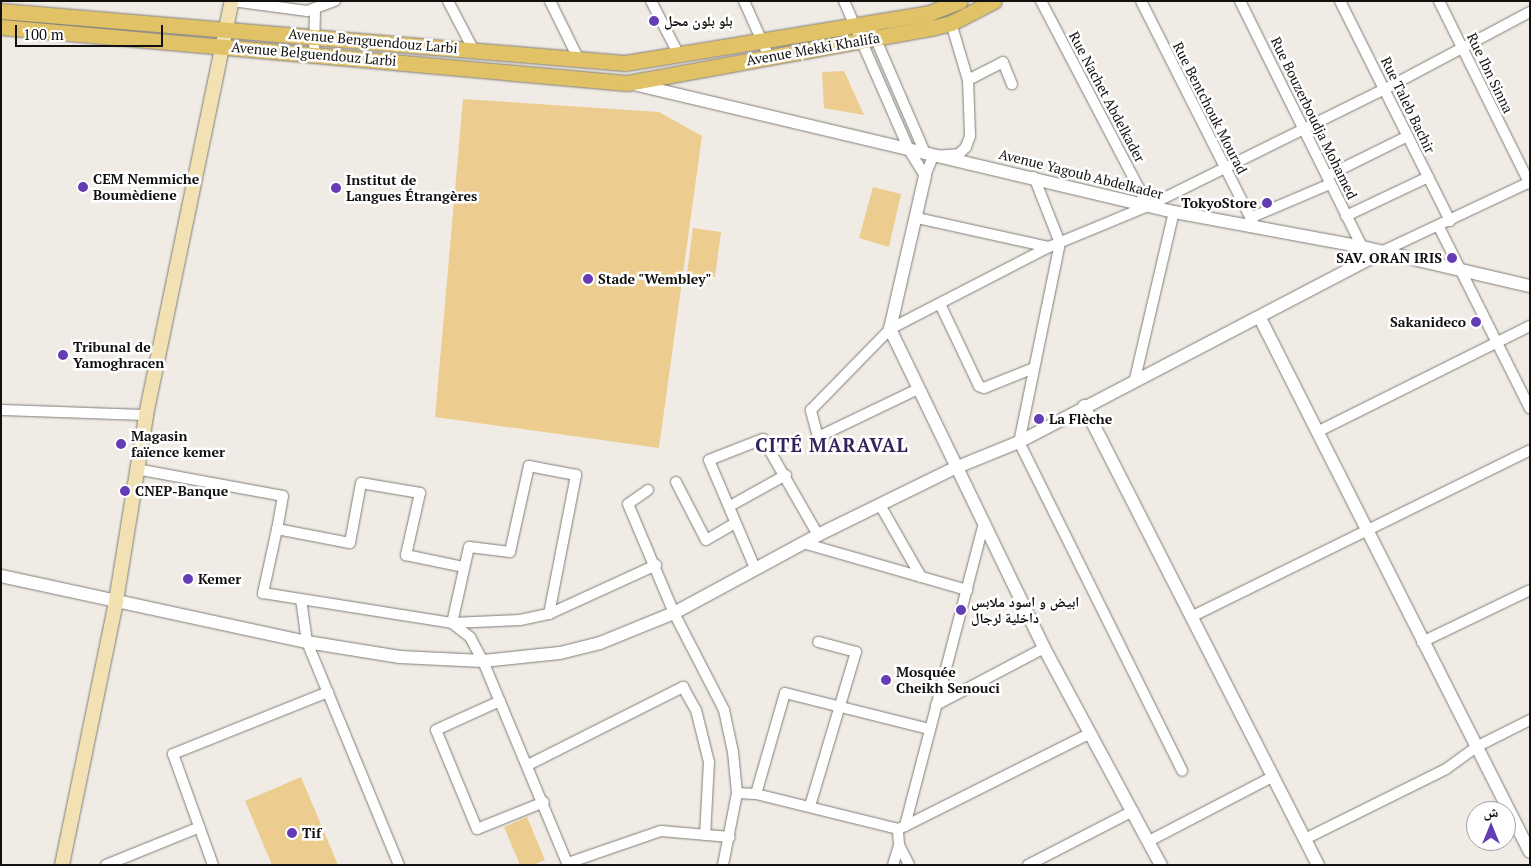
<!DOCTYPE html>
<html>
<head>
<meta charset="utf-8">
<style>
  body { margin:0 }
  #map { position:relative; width:1531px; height:866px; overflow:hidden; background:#f0ece5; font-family:"PT Serif","Noto Naskh Arabic",serif }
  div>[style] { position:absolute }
  .green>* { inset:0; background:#eccd8f }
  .roads { filter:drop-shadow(0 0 1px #807d77) drop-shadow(0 0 1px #807d77) }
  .minor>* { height:10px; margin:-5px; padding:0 5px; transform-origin:5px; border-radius:5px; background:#fff }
  .tertiary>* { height:12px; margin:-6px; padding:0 6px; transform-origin:6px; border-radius:6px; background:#fff }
  .secondary>* { height:14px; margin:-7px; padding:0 7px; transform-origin:7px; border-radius:7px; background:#f1e1b3 }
  .primary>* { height:15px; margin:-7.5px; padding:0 7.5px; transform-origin:7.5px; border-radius:7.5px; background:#e2c267 }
  .dots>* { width:14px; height:14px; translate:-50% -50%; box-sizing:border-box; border:2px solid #fff; border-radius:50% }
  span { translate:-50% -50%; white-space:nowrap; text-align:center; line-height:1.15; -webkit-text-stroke:5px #fff; paint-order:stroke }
  .poi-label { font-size:14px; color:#12110f; font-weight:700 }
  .left { translate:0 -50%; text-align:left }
  .right { translate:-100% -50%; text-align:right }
  .street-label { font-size:14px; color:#12110f }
  .district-label { font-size:19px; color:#34225c; font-weight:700; letter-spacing:1px }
  .frame { position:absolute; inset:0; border:2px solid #12110f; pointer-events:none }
  .north { position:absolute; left:1466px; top:801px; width:50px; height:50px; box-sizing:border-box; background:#fff; border:1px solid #a0a09f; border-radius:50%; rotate:0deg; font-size:14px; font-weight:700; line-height:20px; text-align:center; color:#12110f }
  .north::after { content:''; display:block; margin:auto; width:18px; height:22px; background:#643cb4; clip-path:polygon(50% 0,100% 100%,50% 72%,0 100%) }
  .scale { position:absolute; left:15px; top:25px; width:148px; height:22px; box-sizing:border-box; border:2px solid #12110f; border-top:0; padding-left:6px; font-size:15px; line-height:18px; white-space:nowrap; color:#12110f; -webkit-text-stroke:4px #fff; paint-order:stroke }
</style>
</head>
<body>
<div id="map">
  <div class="green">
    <div style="clip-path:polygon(844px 71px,864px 115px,824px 108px,822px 72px)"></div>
    <div style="clip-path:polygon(463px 99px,659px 112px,702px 136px,659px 448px,435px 417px)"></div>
    <div style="clip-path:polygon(873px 187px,901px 194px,889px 247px,859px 238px)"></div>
    <div style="clip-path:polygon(693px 228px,721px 232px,715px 277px,687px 273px)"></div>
    <div style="clip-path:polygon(301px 777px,338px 865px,272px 865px,245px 801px)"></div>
    <div style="clip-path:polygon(527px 817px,545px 860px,533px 865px,520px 865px,504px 827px)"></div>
  </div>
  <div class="roads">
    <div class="minor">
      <div style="left:232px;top:1px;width:76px;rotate:7.6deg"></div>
      <div style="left:307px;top:11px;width:30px;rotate:-20deg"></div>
      <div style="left:448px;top:1px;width:54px;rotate:62.5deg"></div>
      <div style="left:550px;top:1px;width:66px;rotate:63.8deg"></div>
      <div style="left:651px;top:1px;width:61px;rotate:62.6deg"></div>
      <div style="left:744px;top:1px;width:61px;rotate:65.9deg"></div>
      <div style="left:844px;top:1px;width:163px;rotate:66.4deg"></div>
      <div style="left:909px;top:150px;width:31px;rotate:58deg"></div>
      <div style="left:1041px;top:1px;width:231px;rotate:62.4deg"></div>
      <div style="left:1141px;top:1px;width:253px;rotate:63.2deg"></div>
      <div style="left:1240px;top:1px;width:275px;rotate:63.6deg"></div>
      <div style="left:1340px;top:1px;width:246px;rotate:63.4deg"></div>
      <div style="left:1439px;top:1px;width:204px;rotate:63.6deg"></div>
      <div style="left:874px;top:35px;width:129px;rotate:66.6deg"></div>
      <div style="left:314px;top:54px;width:44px;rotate:-88.7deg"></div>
      <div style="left:968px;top:80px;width:39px;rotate:-27deg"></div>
      <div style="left:1003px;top:62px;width:24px;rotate:68deg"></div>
      <div style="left:925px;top:176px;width:22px;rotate:-68deg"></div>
      <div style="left:933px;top:156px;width:26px;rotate:-4deg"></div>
      <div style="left:959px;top:154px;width:10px;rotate:-45deg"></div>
      <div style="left:966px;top:147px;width:12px;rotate:-70deg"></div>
      <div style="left:970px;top:136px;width:56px;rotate:-92deg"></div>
      <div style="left:968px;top:80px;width:59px;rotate:-106.6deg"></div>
      <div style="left:1327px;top:176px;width:90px;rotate:-26.3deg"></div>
      <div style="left:1034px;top:177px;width:71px;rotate:68.5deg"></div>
      <div style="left:1060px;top:243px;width:203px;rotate:101.6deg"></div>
      <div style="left:1019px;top:442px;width:367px;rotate:63.6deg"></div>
      <div style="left:1346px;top:216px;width:91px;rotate:-25.4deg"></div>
      <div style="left:917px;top:218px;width:135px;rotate:12.4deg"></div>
      <div style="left:1250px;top:218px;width:87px;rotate:-23deg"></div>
      <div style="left:1439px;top:227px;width:203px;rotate:63.4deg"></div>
      <div style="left:1381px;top:252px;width:165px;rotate:-25.2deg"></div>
      <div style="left:940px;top:304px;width:91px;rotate:64.6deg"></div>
      <div style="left:979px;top:386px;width:5px;rotate:22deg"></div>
      <div style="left:984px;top:388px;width:54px;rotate:-21.8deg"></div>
      <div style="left:1135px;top:379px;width:171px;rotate:-76.9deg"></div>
      <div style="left:918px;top:389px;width:111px;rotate:154.4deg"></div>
      <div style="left:818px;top:437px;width:28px;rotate:-105deg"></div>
      <div style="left:811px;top:410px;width:113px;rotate:-45.7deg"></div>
      <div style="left:890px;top:329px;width:179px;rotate:-27.3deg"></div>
      <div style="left:1049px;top:247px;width:107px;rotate:-22.5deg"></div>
      <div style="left:1148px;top:206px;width:264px;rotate:-26.3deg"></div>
      <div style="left:1385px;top:89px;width:164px;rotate:-28deg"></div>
      <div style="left:1px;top:410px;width:145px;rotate:2deg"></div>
      <div style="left:1319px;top:431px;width:236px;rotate:-26.5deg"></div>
      <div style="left:136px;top:469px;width:149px;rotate:10.4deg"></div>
      <div style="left:283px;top:496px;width:34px;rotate:100deg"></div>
      <div style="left:277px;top:529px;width:74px;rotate:10.9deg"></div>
      <div style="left:350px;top:543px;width:61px;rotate:-79.6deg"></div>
      <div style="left:361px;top:483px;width:60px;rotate:9.6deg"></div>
      <div style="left:420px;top:493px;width:64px;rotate:102.7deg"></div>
      <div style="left:406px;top:555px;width:58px;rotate:11.9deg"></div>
      <div style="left:676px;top:482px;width:65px;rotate:62.7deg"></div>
      <div style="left:706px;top:540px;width:34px;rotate:-30deg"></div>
      <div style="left:648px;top:490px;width:24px;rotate:145deg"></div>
      <div style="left:628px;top:504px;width:118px;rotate:67.1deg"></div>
      <div style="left:674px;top:613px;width:109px;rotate:62.7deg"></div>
      <div style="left:724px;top:710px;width:43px;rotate:77.9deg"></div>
      <div style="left:733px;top:752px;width:41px;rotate:84.4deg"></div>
      <div style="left:737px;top:793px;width:73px;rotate:101deg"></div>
      <div style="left:880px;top:505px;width:83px;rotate:60.3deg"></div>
      <div style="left:730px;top:506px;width:64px;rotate:-29deg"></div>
      <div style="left:277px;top:529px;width:66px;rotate:102.3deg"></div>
      <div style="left:263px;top:593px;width:191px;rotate:9deg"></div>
      <div style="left:452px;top:623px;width:68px;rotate:-2.5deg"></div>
      <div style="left:520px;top:620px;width:30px;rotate:-12deg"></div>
      <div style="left:549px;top:614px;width:118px;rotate:-24.6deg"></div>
      <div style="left:803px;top:543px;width:171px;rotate:16deg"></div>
      <div style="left:755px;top:568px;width:117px;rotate:-113.1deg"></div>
      <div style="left:709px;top:460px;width:58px;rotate:-21.3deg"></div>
      <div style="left:763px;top:439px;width:111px;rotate:60.2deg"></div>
      <div style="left:301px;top:599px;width:43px;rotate:82.1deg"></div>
      <div style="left:307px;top:642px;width:241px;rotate:67.6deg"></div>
      <div style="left:549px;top:614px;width:142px;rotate:-79deg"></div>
      <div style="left:576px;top:475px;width:48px;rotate:-169.2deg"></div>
      <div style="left:529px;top:466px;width:88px;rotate:102.5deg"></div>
      <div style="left:510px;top:552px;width:41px;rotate:-173deg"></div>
      <div style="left:469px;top:547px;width:78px;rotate:102.6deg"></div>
      <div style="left:452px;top:623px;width:23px;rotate:38deg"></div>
      <div style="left:470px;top:637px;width:27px;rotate:62deg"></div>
      <div style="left:483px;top:661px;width:221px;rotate:67.4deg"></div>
      <div style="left:1193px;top:616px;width:376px;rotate:-26.2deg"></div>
      <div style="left:1422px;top:642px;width:120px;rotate:-25.7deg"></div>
      <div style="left:500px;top:701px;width:70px;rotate:155.6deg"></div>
      <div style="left:436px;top:730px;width:107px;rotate:67.5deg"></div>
      <div style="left:477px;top:829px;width:72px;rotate:-21.9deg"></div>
      <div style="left:936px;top:705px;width:122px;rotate:-27.8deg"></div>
      <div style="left:528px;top:765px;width:174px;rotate:-26.7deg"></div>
      <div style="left:683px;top:687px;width:26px;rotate:61deg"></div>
      <div style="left:696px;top:710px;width:54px;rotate:76deg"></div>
      <div style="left:709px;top:762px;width:73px;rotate:93.1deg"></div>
      <div style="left:737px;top:793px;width:19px;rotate:3deg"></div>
      <div style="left:756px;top:794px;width:146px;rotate:13.8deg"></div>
      <div style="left:756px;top:794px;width:105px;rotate:-74deg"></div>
      <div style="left:785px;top:693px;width:148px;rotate:14deg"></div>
      <div style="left:810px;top:806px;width:161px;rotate:-73.4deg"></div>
      <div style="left:856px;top:652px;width:39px;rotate:-165deg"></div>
      <div style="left:905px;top:826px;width:206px;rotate:-26.6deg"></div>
      <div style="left:1305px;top:839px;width:157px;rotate:-26.4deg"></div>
      <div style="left:1446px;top:769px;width:37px;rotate:-36deg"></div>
      <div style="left:1476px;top:747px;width:60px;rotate:-26.6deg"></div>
      <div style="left:1149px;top:841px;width:139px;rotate:-27.5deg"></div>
      <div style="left:899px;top:845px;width:22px;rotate:63deg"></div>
      <div style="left:568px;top:863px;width:98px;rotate:-19deg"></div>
      <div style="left:661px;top:831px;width:69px;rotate:5deg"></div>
      <div style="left:106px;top:865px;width:101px;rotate:-22deg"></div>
      <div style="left:213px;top:865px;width:118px;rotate:-109.8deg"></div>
      <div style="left:173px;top:754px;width:167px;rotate:-21.8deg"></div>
      <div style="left:893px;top:865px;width:21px;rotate:-73deg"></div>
      <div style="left:899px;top:845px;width:16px;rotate:-94deg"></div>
      <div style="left:898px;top:829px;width:8px;rotate:-23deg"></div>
      <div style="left:905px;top:826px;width:309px;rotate:-75.4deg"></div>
      <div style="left:1028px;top:865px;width:118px;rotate:-27.2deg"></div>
    </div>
    <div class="tertiary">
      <div style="left:629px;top:83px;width:560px;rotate:13.32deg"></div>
      <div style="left:1174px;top:212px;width:191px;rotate:10.5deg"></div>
      <div style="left:1362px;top:247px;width:172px;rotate:13.1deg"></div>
      <div style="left:925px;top:176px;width:157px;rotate:102.9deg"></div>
      <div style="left:890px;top:329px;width:354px;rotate:64.2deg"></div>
      <div style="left:1044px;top:648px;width:247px;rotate:61.7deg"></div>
      <div style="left:1260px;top:318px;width:598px;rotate:63.18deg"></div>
      <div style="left:1084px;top:406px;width:515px;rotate:62.99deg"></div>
      <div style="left:1px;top:576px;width:313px;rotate:12.2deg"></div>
      <div style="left:307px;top:642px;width:94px;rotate:9.2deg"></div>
      <div style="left:400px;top:657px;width:83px;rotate:2.8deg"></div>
      <div style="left:483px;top:661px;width:77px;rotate:-5.9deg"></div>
      <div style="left:560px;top:653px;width:41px;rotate:-14deg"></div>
      <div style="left:600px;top:643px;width:80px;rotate:-22.1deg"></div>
      <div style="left:674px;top:613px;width:164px;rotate:-28.4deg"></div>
      <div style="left:818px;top:535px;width:153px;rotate:-26.1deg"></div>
      <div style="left:955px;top:468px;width:69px;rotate:-22.1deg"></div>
      <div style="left:1019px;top:442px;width:408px;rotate:-27.6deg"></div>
    </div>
    <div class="secondary">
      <div style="left:62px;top:865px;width:269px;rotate:-78.4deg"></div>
      <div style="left:116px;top:601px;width:188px;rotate:-80.8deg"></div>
      <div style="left:146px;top:415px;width:423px;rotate:-78.3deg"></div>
    </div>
    <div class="primary">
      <div style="left:1px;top:11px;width:626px;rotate:4.76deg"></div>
      <div style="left:625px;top:63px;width:308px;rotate:-9.3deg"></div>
      <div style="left:929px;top:13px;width:33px;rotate:-21deg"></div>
      <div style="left:1px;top:27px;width:628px;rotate:5.11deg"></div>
      <div style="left:627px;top:83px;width:309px;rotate:-10.3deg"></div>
      <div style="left:931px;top:28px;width:21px;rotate:-14deg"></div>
      <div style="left:951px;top:23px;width:48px;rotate:-27.1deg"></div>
    </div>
  </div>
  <div class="dots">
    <div style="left:654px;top:21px;background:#643cb4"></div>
    <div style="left:83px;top:187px;background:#643cb4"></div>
    <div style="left:336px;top:188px;background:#643cb4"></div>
    <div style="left:1267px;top:203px;background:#643cb4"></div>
    <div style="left:1452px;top:258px;background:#643cb4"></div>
    <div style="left:588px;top:279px;background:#643cb4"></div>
    <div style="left:1476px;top:322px;background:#643cb4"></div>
    <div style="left:63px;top:355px;background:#643cb4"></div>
    <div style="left:1039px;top:419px;background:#643cb4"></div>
    <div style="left:121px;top:444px;background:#643cb4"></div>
    <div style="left:125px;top:491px;background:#643cb4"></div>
    <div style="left:188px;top:579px;background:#643cb4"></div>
    <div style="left:961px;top:610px;background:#643cb4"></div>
    <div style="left:886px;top:680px;background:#643cb4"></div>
    <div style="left:292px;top:833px;background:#643cb4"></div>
  </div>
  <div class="poi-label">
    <span class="left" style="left:664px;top:21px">بلو بلون محل</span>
    <span class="left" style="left:93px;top:187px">CEM Nemmiche<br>Boumèdiene</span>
    <span class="left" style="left:346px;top:188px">Institut de<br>Langues Étrangères</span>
    <span class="right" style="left:1257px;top:203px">TokyoStore</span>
    <span class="right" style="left:1442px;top:258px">SAV. ORAN IRIS</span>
    <span class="left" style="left:598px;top:279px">Stade "Wembley"</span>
    <span class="right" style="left:1466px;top:322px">Sakanideco</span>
    <span class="left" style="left:73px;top:355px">Tribunal de<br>Yamoghracen</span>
    <span class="left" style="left:1049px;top:419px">La Flèche</span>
    <span class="left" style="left:131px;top:444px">Magasin<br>faïence kemer</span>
    <span class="left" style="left:135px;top:491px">CNEP-Banque</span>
    <span class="left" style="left:198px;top:579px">Kemer</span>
    <span class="left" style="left:971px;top:610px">ابيض و اسود ملابس<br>داخلية لرجال</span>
    <span class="left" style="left:896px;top:680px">Mosquée<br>Cheikh Senouci</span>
    <span class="left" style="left:302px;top:833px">Tif</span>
  </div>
  <div class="street-label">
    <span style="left:373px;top:41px;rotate:5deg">Avenue Benguendouz Larbi</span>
    <span style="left:813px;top:49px;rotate:-10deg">Avenue Mekki Khalifa</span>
    <span style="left:314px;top:54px;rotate:5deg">Avenue Belguendouz Larbi</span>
    <span style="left:1490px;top:73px;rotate:64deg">Rue Ibn Sinna</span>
    <span style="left:1107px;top:97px;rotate:62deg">Rue Nachet Abdelkader</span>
    <span style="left:1408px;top:105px;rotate:64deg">Rue Taleb Bachir</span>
    <span style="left:1210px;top:108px;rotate:63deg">Rue Bentchouk Mourad</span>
    <span style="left:1314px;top:118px;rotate:64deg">Rue Bouzerboudja Mohamed</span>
    <span style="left:1081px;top:174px;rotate:14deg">Avenue Yagoub Abdelkader</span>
  </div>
  <div class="district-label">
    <span style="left:832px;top:445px">CITÉ MARAVAL</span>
  </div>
  <div class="frame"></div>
  <div class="north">ش</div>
  <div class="scale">100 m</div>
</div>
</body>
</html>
